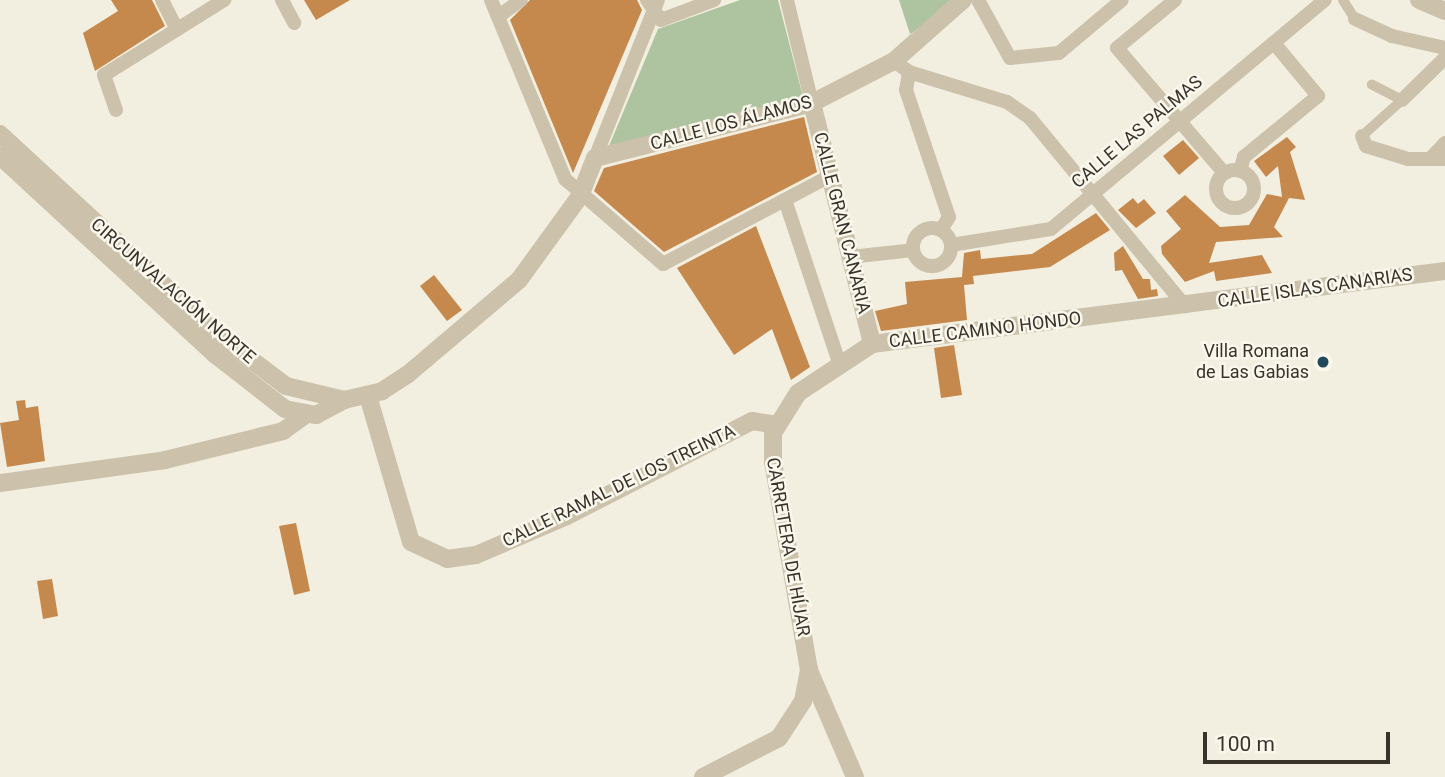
<!DOCTYPE html>
<html>
<head>
<meta charset="utf-8">
<style>
  body { margin:0 }
  #map { position:relative; width:1445px; height:777px; overflow:hidden; background:#f3efe0; font-family:Roboto,sans-serif }
  div>[style] { position:absolute }
  .green>* { inset:0; background:#aec3a0 }
  .building>* { inset:0; background:#c5884d }
  .pedestrian>* { height:10px; margin:-5px; padding:0 5px; transform-origin:5px; border-radius:5px; background:#ccc2ac }
  .minor>* { height:14px; margin:-7px; padding:0 7px; transform-origin:7px; border-radius:7px; background:#ccc2ac }
  .minor>.ring { margin:-7px; padding:0; box-sizing:content-box; background:none; border:14px solid #ccc2ac; border-radius:50% }
  .tertiary>* { height:18px; margin:-9px; padding:0 9px; transform-origin:9px; border-radius:9px; background:#ccc2ac }
  .dots>* { width:19px; height:19px; translate:-50% -50%; box-sizing:border-box; border:4px solid #faf8ed; border-radius:50% }
  span { translate:-50% -50%; white-space:nowrap; text-align:center; line-height:1.15; -webkit-text-stroke:5px #faf8ed; paint-order:stroke }
  .street-label { font-size:18px; color:#3a332b }
  .poi-label { font-size:18px; color:#3a332b }
  .right { translate:-100% -50%; text-align:right }
  .scale { position:absolute; left:1203px; top:732px; width:187px; height:32px; box-sizing:border-box; border:4px solid #3a332b; border-top:0; padding-left:9px; font-size:21px; line-height:24px; white-space:nowrap; color:#3a332b; -webkit-text-stroke:5px #faf8ed; paint-order:stroke }
</style>
</head>
<body>
<div id="map">
  <div class="green">
    <div style="clip-path:polygon(740px 0,778px 0,803px 97px,609px 146px,658px 29px)"></div>
    <div style="clip-path:polygon(899px 0,960px 0,910px 34px)"></div>
  </div>
  <div class="building">
    <div style="clip-path:polygon(111px 0,152px 0,165px 26px,95px 71px,83px 33px,118px 11px)"></div>
    <div style="clip-path:polygon(304px 0,350px 0,316px 20px)"></div>
    <div style="clip-path:polygon(530px 0,637px 0,642px 10px,573px 173px,510px 20px)"></div>
    <div style="clip-path:polygon(804px 117px,817px 172px,664px 252px,594px 191px,604px 168px)"></div>
    <div style="clip-path:polygon(1287px 137px,1296px 147px,1290px 152px,1305px 200px,1289px 198px,1274px 227px,1283px 237px,1216px 242px,1209px 263px,1262px 255px,1272px 273px,1216px 281px,1214px 271px,1185px 282px,1162px 254px,1161px 246px,1181px 229px,1166px 211px,1185px 195px,1220px 227px,1249px 225px,1267px 194px,1282px 197px,1278px 166px,1266px 177px,1254px 161px)"></div>
    <div style="clip-path:polygon(1183px 140px,1199px 158px,1179px 175px,1163px 156px)"></div>
    <div style="clip-path:polygon(1133px 198px,1138px 204px,1144px 199px,1156px 213px,1136px 228px,1118px 210px)"></div>
    <div style="clip-path:polygon(1096px 213px,1110px 230px,1050px 267px,973px 276px,974px 284px,964px 285px,967px 320px,881px 331px,875px 311px,907px 304px,905px 282px,962px 277px,964px 253px,980px 250px,981px 259px,1032px 254px)"></div>
    <div style="clip-path:polygon(756px 226px,810px 367px,791px 380px,772px 329px,734px 355px,677px 268px)"></div>
    <div style="clip-path:polygon(1123px 246px,1143px 279px,1150px 279px,1151px 290px,1157px 289px,1158px 296px,1138px 299px,1122px 270px,1115px 271px,1114px 253px)"></div>
    <div style="clip-path:polygon(434px 275px,462px 310px,447px 321px,420px 286px)"></div>
    <div style="clip-path:polygon(954px 345px,962px 395px,941px 398px,934px 348px)"></div>
    <div style="clip-path:polygon(25px 400px,26px 408px,38px 406px,45px 461px,7px 467px,0 423px,19px 420px,16px 401px)"></div>
    <div style="clip-path:polygon(296px 523px,310px 591px,294px 595px,279px 526px)"></div>
    <div style="clip-path:polygon(52px 579px,58px 616px,43px 619px,37px 581px)"></div>
  </div>
  <div class="pedestrian">
    <div style="left:1343px;top:0;width:22px;rotate:58deg"></div>
    <div style="left:1362px;top:136px;width:54px;rotate:-42deg"></div>
    <div style="left:1402px;top:100px;width:34px;rotate:-153deg"></div>
  </div>
  <div class="minor">
    <div style="left:162px;top:0;width:33px;rotate:63deg"></div>
    <div style="left:282px;top:0;width:26px;rotate:62deg"></div>
    <div style="left:491px;top:0;width:194px;rotate:67.5deg"></div>
    <div style="left:565px;top:179px;width:130px;rotate:40.9deg"></div>
    <div style="left:663px;top:264px;width:189px;rotate:-27.8deg"></div>
    <div style="left:647px;top:0;width:24px;rotate:55deg"></div>
    <div style="left:661px;top:20px;width:57px;rotate:-20.7deg"></div>
    <div style="left:787px;top:0;width:106px;rotate:76.4deg"></div>
    <div style="left:978px;top:0;width:66px;rotate:61.1deg"></div>
    <div style="left:1010px;top:58px;width:49px;rotate:-5.8deg"></div>
    <div style="left:1059px;top:53px;width:82px;rotate:-40.1deg"></div>
    <div style="left:1175px;top:0;width:75px;rotate:140.4deg"></div>
    <div style="left:1117px;top:48px;width:165px;rotate:49.4deg"></div>
    <div style="left:499px;top:16px;width:27px;rotate:-36deg"></div>
    <div style="left:1355px;top:19px;width:41px;rotate:24.7deg"></div>
    <div style="left:1392px;top:36px;width:54px;rotate:12.8deg"></div>
    <div style="left:894px;top:61px;width:19px;rotate:36deg"></div>
    <div style="left:909px;top:72px;width:102px;rotate:17deg"></div>
    <div style="left:1007px;top:102px;width:28px;rotate:35deg"></div>
    <div style="left:1030px;top:118px;width:244px;rotate:50.5deg"></div>
    <div style="left:909px;top:72px;width:18px;rotate:99deg"></div>
    <div style="left:906px;top:90px;width:134px;rotate:71.3deg"></div>
    <div style="left:949px;top:217px;width:15px;rotate:122deg"></div>
    <div style="left:1402px;top:100px;width:60px;rotate:-44.3deg"></div>
    <div style="left:116px;top:110px;width:37px;rotate:-109deg"></div>
    <div style="left:104px;top:75px;width:142px;rotate:-32deg"></div>
    <div style="left:1362px;top:136px;width:11px;rotate:68deg"></div>
    <div style="left:1366px;top:146px;width:44px;rotate:17.2deg"></div>
    <div style="left:1408px;top:159px;width:37px"></div>
    <div style="left:595px;top:158px;width:170px;rotate:-68.3deg"></div>
    <div style="left:1430px;top:159px;width:22px;rotate:-47deg"></div>
    <div class="ring" style="left:1216px;top:170px;width:24px;height:24px"></div>
    <div style="left:1240px;top:171px;width:15px;rotate:-74deg"></div>
    <div style="left:1244px;top:157px;width:96px;rotate:-39.5deg"></div>
    <div style="left:1318px;top:96px;width:69px;rotate:-129.7deg"></div>
    <div style="left:785px;top:200px;width:171px;rotate:71.6deg"></div>
    <div class="ring" style="left:913px;top:228px;width:24px;height:24px"></div>
    <div style="left:951px;top:245px;width:101px;rotate:-9.1deg"></div>
    <div style="left:1051px;top:229px;width:357px;rotate:-39.9deg"></div>
    <div style="left:850px;top:257px;width:63px;rotate:-6.3deg"></div>
  </div>
  <div class="tertiary">
    <div style="left:1419px;top:0;width:28px;rotate:23deg"></div>
    <div style="left:812px;top:103px;width:248px;rotate:76deg"></div>
    <div style="left:0;top:134px;width:295px;rotate:42.7deg"></div>
    <div style="left:217px;top:334px;width:86px;rotate:37deg"></div>
    <div style="left:286px;top:386px;width:60px;rotate:13.6deg"></div>
    <div style="left:344px;top:400px;width:39px;rotate:-13deg"></div>
    <div style="left:382px;top:391px;width:30px;rotate:-33deg"></div>
    <div style="left:407px;top:375px;width:147px;rotate:-40.3deg"></div>
    <div style="left:519px;top:280px;width:104px;rotate:-54deg"></div>
    <div style="left:580px;top:196px;width:41px;rotate:-68.5deg"></div>
    <div style="left:595px;top:158px;width:224px;rotate:-14.2deg"></div>
    <div style="left:812px;top:103px;width:92px;rotate:-27.1deg"></div>
    <div style="left:894px;top:61px;width:92px;rotate:-41.5deg"></div>
    <div style="left:0;top:156px;width:295px;rotate:42.7deg"></div>
    <div style="left:217px;top:356px;width:86px;rotate:37.9deg"></div>
    <div style="left:285px;top:409px;width:32px;rotate:11deg"></div>
    <div style="left:316px;top:415px;width:32px;rotate:-28deg"></div>
    <div style="left:368px;top:396px;width:152px;rotate:73.6deg"></div>
    <div style="left:411px;top:542px;width:40px;rotate:25deg"></div>
    <div style="left:447px;top:559px;width:29px;rotate:-8deg"></div>
    <div style="left:476px;top:555px;width:99px;rotate:-23.2deg"></div>
    <div style="left:567px;top:516px;width:208px;rotate:-27.2deg"></div>
    <div style="left:752px;top:421px;width:24px;rotate:9deg"></div>
    <div style="left:0;top:483px;width:167px;rotate:-7.9deg"></div>
    <div style="left:165px;top:460px;width:122px;rotate:-13.8deg"></div>
    <div style="left:283px;top:431px;width:27px;rotate:-36deg"></div>
    <div style="left:703px;top:777px;width:85px;rotate:-27.2deg"></div>
    <div style="left:779px;top:738px;width:44px;rotate:-57deg"></div>
    <div style="left:803px;top:701px;width:32px;rotate:-79deg"></div>
    <div style="left:855px;top:777px;width:116px;rotate:-113.3deg"></div>
    <div style="left:809px;top:670px;width:211px;rotate:-99.8deg"></div>
    <div style="left:773px;top:462px;width:29px;rotate:-90deg"></div>
    <div style="left:773px;top:433px;width:47px;rotate:-58deg"></div>
    <div style="left:798px;top:393px;width:89px;rotate:-33.5deg"></div>
    <div style="left:872px;top:344px;width:578px;rotate:-7.26deg"></div>
  </div>
  <div class="dots">
    <div style="left:1323px;top:362px;background:#20495b"></div>
  </div>
  <div class="street-label">
    <span style="left:731px;top:123px;rotate:-15deg">CALLE LOS ÁLAMOS</span>
    <span style="left:1137px;top:132px;rotate:-40deg">CALLE LAS PALMAS</span>
    <span style="left:842px;top:223px;rotate:76deg">CALLE GRAN CANARIA</span>
    <span style="left:1315px;top:288px;rotate:-8deg">CALLE ISLAS CANARIAS</span>
    <span style="left:173px;top:291px;rotate:41deg">CIRCUNVALACIÓN NORTE</span>
    <span style="left:985px;top:330px;rotate:-7deg">CALLE CAMINO HONDO</span>
    <span style="left:619px;top:486px;rotate:-26deg">CALLE RAMAL DE LOS TREINTA</span>
    <span style="left:788px;top:547px;rotate:80deg">CARRETERA DE HÍJAR</span>
  </div>
  <div class="poi-label">
    <span class="right" style="left:1309px;top:362px">Villa Romana<br>de Las Gabias</span>
  </div>
  <div class="scale">100 m</div>
</div>
</body>
</html>
